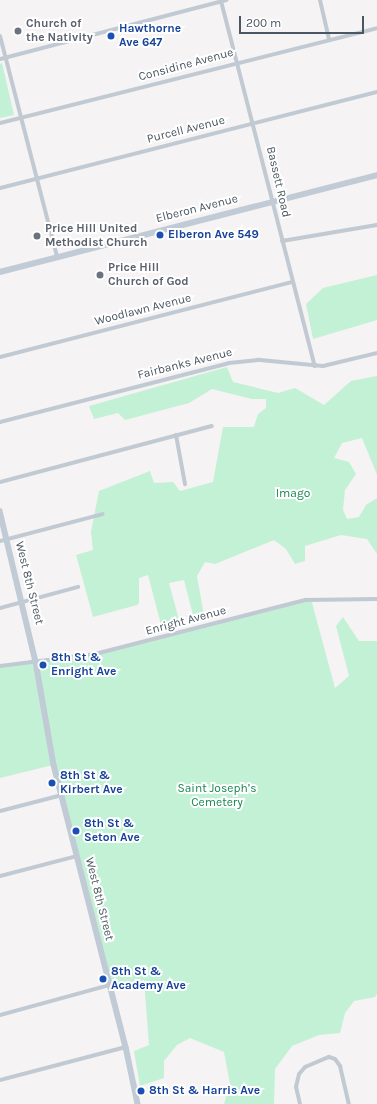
<!DOCTYPE html>
<html>
<head>
<meta charset="utf-8">
<style>
  body { margin:0 }
  #map { position:relative; width:377px; height:1104px; overflow:hidden; background:#f5f3f3; font-family:Karla,sans-serif }
  div>[style] { position:absolute }
  .green>* { inset:0; background:#c3f1d5 }
  .street>* { height:4px; margin:-2px; padding:0 2px; transform-origin:2px; border-radius:2px; background:#c1cad2 }
  .secondary>* { height:5.5px; margin:-2.75px; padding:0 2.75px; transform-origin:2.75px; border-radius:2.75px; background:#c1cbd6 }
  .dots>* { width:11px; height:11px; translate:-50% -50%; box-sizing:border-box; border:2px solid #fff; border-radius:50% }
  span { translate:-50% -50%; white-space:nowrap; text-align:center; line-height:1.15; -webkit-text-stroke:4px #fff; paint-order:stroke }
  .worship-label { font-size:12px; color:#5b616d; font-weight:700 }
  .left { translate:0 -50%; text-align:left }
  .transit-label { font-size:12px; color:#164399; font-weight:700 }
  .street-label { font-size:12px; color:#4a5661 }
  .park-label { font-size:12px; color:#17864f }
  .scale { position:absolute; left:239px; top:16px; width:125px; height:18px; box-sizing:border-box; border:2px solid #4a5661; border-top:0; padding-left:5px; font-size:12px; line-height:14px; white-space:nowrap; color:#4a5661; -webkit-text-stroke:3px #fff; paint-order:stroke }
</style>
</head>
<body>
<div id="map">
  <div class="green">
    <div style="clip-path:polygon(2px 63px,14px 115px,0 118px,0 64px)"></div>
    <div style="clip-path:polygon(377px 275px,377px 320px,313px 339px,306px 304px,323px 288px)"></div>
    <div style="clip-path:polygon(227px 367px,233px 382px,278px 393px,295px 388px,324px 405px,351px 381px,377px 376px,377px 475px,362px 438px,342px 443px,334px 458px,349px 462px,356px 474px,345px 490px,343px 510px,347px 519px,359px 517px,366px 505px,377px 498px,377px 554px,367px 539px,341px 535px,305px 546px,305px 561px,295px 564px,286px 549px,274px 540px,215px 564px,205px 562px,197px 576px,205px 621px,195px 623px,184px 580px,169px 583px,181px 627px,163px 632px,148px 575px,139px 578px,139px 603px,137px 605px,93px 617px,76px 555px,93px 550px,91px 532px,99px 491px,150px 471px,154px 483px,173px 482px,180px 491px,213px 482px,223px 427px,254px 427px,258px 414px,266px 408px,266px 399px,252px 399px,212px 389px,189px 403px,125px 420px,118px 413px,94px 419px,89px 406px)"></div>
    <div style="clip-path:polygon(311px 599px,335px 688px,349px 676px,336px 626px,343px 617px,359px 641px,377px 641px,377px 994px,375px 997px,354px 1001px,345px 1013px,340px 1033px,319px 1035px,292px 1046px,275px 1069px,274px 1104px,224px 1104px,230px 1084px,224px 1052px,190px 1038px,177px 1045px,164px 1061px,164px 1078px,140px 1086px,134px 1051px,149px 1045px,144px 980px,110px 985px,53px 765px,0 778px,0 666px,86px 656px)"></div>
  </div>
  <div class="street">
    <div style="left:320px;top:0;width:40px;rotate:77deg"></div>
    <div style="left:221px;top:1px;width:377px;rotate:75.6deg"></div>
    <div style="left:0;top:36px;width:228px;rotate:75.5deg"></div>
    <div style="left:0;top:59px;width:234px;rotate:-14.6deg"></div>
    <div style="left:0;top:123px;width:389px;rotate:-14.1deg"></div>
    <div style="left:0;top:188px;width:389px;rotate:-14.3deg"></div>
    <div style="left:282px;top:241px;width:96px;rotate:-9.6deg"></div>
    <div style="left:0;top:357px;width:301px;rotate:-14.4deg"></div>
    <div style="left:0;top:422px;width:236px;rotate:-14.4deg"></div>
    <div style="left:229px;top:363px;width:31px;rotate:-6deg"></div>
    <div style="left:260px;top:360px;width:63px;rotate:5.4deg"></div>
    <div style="left:323px;top:366px;width:56px;rotate:-13.5deg"></div>
    <div style="left:176px;top:435px;width:50px;rotate:79.6deg"></div>
    <div style="left:0;top:482px;width:219px;rotate:-14.8deg"></div>
    <div style="left:0;top:541px;width:106px;rotate:-14.7deg"></div>
    <div style="left:0;top:608px;width:81px;rotate:-15.1deg"></div>
    <div style="left:0;top:666px;width:96px;rotate:-7.2deg"></div>
    <div style="left:95px;top:654px;width:218px;rotate:-14.4deg"></div>
    <div style="left:306px;top:600px;width:71px;rotate:-0.8deg"></div>
    <div style="left:0;top:811px;width:64px;rotate:-14.5deg"></div>
    <div style="left:0;top:876px;width:80px;rotate:-14.6deg"></div>
    <div style="left:0;top:1015px;width:114px;rotate:-15.3deg"></div>
    <div style="left:0;top:1080px;width:130px;rotate:-14.7deg"></div>
    <div style="left:300px;top:1104px;width:17px;rotate:-103deg"></div>
    <div style="left:296px;top:1087px;width:13px;rotate:-77deg"></div>
    <div style="left:299px;top:1074px;width:9px;rotate:-49deg"></div>
    <div style="left:305px;top:1067px;width:26px;rotate:-23deg"></div>
    <div style="left:329px;top:1057px;width:6px;rotate:18deg"></div>
    <div style="left:335px;top:1059px;width:9px;rotate:54deg"></div>
    <div style="left:340px;top:1066px;width:39px;rotate:77deg"></div>
  </div>
  <div class="secondary">
    <div style="left:0;top:272px;width:389px;rotate:-14.4deg"></div>
    <div style="left:0;top:511px;width:155px;rotate:76.6deg"></div>
    <div style="left:36px;top:662px;width:105px;rotate:80.1deg"></div>
    <div style="left:54px;top:765px;width:291px;rotate:75.7deg"></div>
    <div style="left:126px;top:1047px;width:58px;rotate:78.1deg"></div>
  </div>
  <div class="dots">
    <div style="left:18px;top:31px;background:#6b7280"></div>
    <div style="left:111px;top:36px;background:#1a4fb4"></div>
    <div style="left:160px;top:235px;background:#1a4fb4"></div>
    <div style="left:37px;top:236px;background:#6b7280"></div>
    <div style="left:100px;top:275px;background:#6b7280"></div>
    <div style="left:43px;top:665px;background:#1a4fb4"></div>
    <div style="left:52px;top:783px;background:#1a4fb4"></div>
    <div style="left:76px;top:831px;background:#1a4fb4"></div>
    <div style="left:103px;top:979px;background:#1a4fb4"></div>
    <div style="left:141px;top:1091px;background:#1a4fb4"></div>
  </div>
  <div class="worship-label">
    <span class="left" style="left:26px;top:31px">Church of<br>the Nativity</span>
    <span class="left" style="left:45px;top:236px">Price Hill United<br>Methodist Church</span>
    <span class="left" style="left:108px;top:275px">Price Hill<br>Church of God</span>
  </div>
  <div class="transit-label">
    <span class="left" style="left:119px;top:36px">Hawthorne<br>Ave 647</span>
    <span class="left" style="left:168px;top:235px">Elberon Ave 549</span>
    <span class="left" style="left:51px;top:665px">8th St &amp;<br>Enright Ave</span>
    <span class="left" style="left:60px;top:783px">8th St &amp;<br>Kirbert Ave</span>
    <span class="left" style="left:84px;top:831px">8th St &amp;<br>Seton Ave</span>
    <span class="left" style="left:111px;top:979px">8th St &amp;<br>Academy Ave</span>
    <span class="left" style="left:149px;top:1091px">8th St &amp; Harris Ave</span>
  </div>
  <div class="street-label">
    <span style="left:186px;top:65px;rotate:-15deg">Considine Avenue</span>
    <span style="left:186px;top:130px;rotate:-14deg">Purcell Avenue</span>
    <span style="left:278px;top:182px;rotate:77deg">Bassett Road</span>
    <span style="left:197px;top:209px;rotate:-14deg">Elberon Avenue</span>
    <span style="left:143px;top:310px;rotate:-14deg">Woodlawn Avenue</span>
    <span style="left:185px;top:364px;rotate:-14deg">Fairbanks Avenue</span>
    <span style="left:29px;top:583px;rotate:76deg">West 8th Street</span>
    <span style="left:186px;top:621px;rotate:-15deg">Enright Avenue</span>
    <span style="left:99px;top:899px;rotate:76deg">West 8th Street</span>
  </div>
  <div class="park-label">
    <span style="left:293px;top:494px">Imago</span>
    <span style="left:217px;top:796px">Saint Joseph’s<br>Cemetery</span>
  </div>
  <div class="scale">200 m</div>
</div>
</body>
</html>
